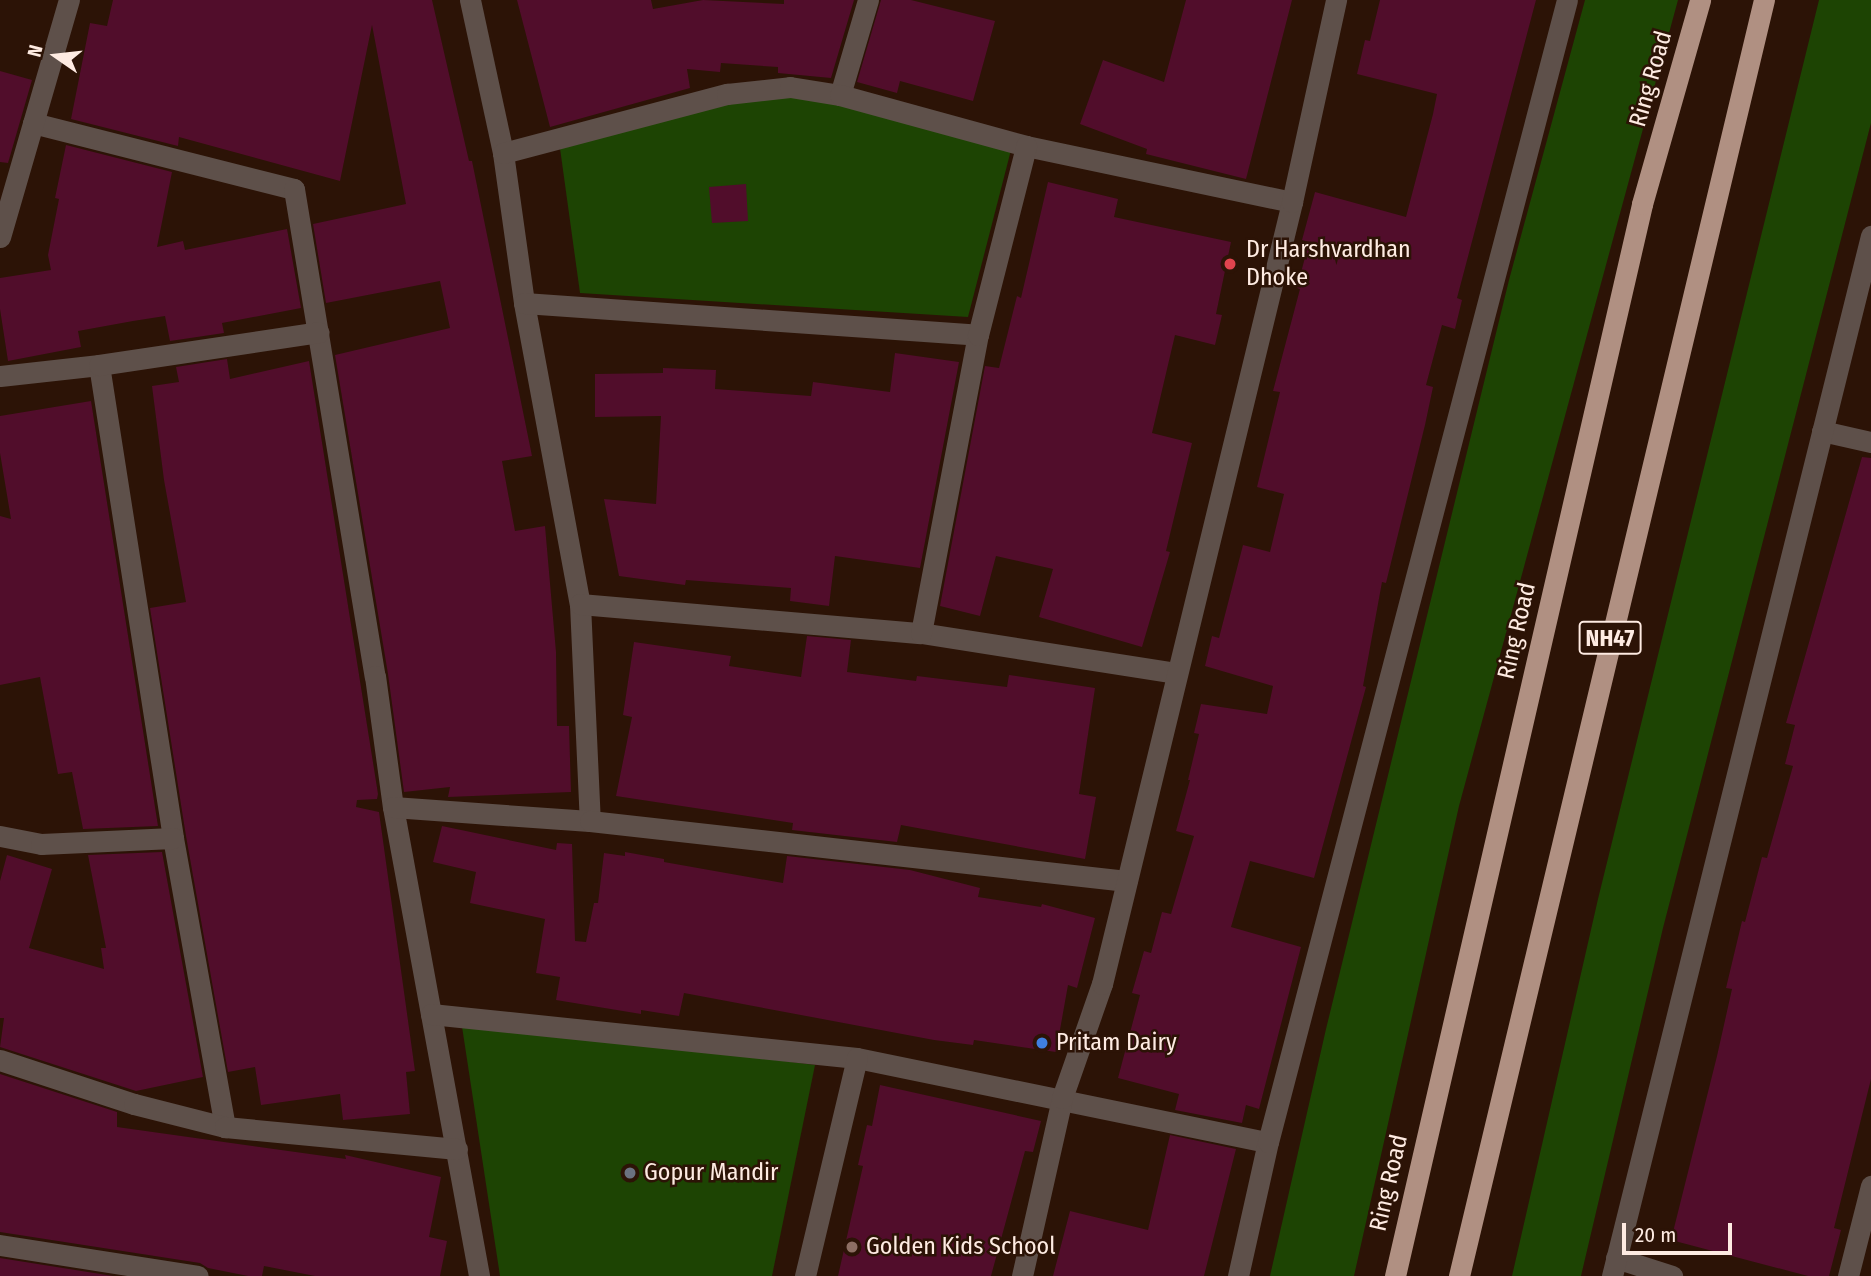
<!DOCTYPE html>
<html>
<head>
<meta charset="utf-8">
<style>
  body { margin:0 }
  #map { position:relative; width:1871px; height:1276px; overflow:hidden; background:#2c1306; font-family:"Fira Sans Condensed",sans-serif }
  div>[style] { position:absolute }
  .green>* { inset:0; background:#1d4403 }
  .building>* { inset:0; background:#510d2b }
  .minor>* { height:21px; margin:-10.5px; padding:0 10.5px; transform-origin:10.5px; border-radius:10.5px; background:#5e504a }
  .tertiary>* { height:21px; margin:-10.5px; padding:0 10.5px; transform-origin:10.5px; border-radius:10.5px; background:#5e504a }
  .trunk>* { height:21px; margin:-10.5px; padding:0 10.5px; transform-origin:10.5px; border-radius:10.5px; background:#b09082 }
  .dots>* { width:19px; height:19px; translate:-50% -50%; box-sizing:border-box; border:4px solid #2c1306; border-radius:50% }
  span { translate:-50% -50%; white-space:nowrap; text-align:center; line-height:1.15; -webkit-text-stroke:5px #2c1306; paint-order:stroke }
  .shield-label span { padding:2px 5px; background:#2c1306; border:2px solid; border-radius:5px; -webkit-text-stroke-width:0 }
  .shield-label { font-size:23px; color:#feebe2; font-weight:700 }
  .street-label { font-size:24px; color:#feebe2 }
  .poi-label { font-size:24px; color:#feebe2 }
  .left { translate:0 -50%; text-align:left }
  .north { position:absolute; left:21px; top:21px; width:70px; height:70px; -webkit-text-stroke:5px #2c1306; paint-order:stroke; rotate:284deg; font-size:19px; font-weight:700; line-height:28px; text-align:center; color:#feebe2 }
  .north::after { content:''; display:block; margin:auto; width:24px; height:32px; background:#feebe2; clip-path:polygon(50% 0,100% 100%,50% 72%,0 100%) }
  .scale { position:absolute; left:1622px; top:1223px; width:110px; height:32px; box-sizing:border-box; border:4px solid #feebe2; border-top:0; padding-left:9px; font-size:21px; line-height:24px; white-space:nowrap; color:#feebe2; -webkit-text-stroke:5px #2c1306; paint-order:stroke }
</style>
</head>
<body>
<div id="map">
  <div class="green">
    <div style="clip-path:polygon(1585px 0,1678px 0,1459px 806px,1354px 1276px,1270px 1276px,1326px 1029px,1509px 280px)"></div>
    <div style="clip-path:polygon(1819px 0,1871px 0,1871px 123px,1663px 928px,1581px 1276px,1512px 1276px,1598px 899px)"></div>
    <div style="clip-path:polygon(824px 96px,1011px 150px,968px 317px,580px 293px,559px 141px,721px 98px)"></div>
    <div style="clip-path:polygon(461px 1020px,815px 1065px,772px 1276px,500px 1276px)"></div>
  </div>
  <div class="building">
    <div style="clip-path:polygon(113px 0,432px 0,469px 161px,472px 161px,532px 456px,502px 461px,515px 531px,545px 526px,556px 652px,557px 726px,569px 726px,571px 792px,448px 797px,450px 787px,404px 792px,388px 674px,335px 355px,450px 328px,440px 281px,326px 303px,313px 224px,406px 204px,372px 25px,340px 181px,179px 137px,178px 146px,71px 119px,90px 23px,107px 26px)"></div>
    <div style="clip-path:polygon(517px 0,651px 0,653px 9px,703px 0,784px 4px,784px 0,854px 0,831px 78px,778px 73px,778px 67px,721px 63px,720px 72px,687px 69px,690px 88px,550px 127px)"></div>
    <div style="clip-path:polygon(881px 0,911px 0,995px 21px,973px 101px,900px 81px,897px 93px,857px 82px)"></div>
    <div style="clip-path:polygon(1186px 0,1292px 0,1246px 179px,1146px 154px,1147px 149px,1080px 124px,1103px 60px,1164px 82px)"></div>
    <div style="clip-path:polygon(1380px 0,1536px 0,1457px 298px,1462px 300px,1455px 329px,1442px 325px,1426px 385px,1433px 387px,1425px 425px,1386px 583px,1382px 582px,1363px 686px,1366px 687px,1314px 878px,1250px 861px,1231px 927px,1301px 947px,1259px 1109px,1246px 1105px,1242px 1123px,1175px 1110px,1179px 1094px,1118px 1078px,1140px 995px,1132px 993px,1144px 951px,1151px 953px,1162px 912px,1171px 914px,1194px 836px,1176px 831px,1190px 780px,1188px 780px,1199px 734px,1194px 733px,1201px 704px,1267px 714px,1273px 686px,1205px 666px,1212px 636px,1219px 638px,1243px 545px,1270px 552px,1284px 494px,1257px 487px,1280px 392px,1273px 391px,1300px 289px,1297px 288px,1309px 242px,1302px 240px,1315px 192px,1406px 217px,1433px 114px,1437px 94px,1357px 74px,1365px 40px,1370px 41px)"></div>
    <div style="clip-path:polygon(0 71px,32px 80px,8px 163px,0 162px)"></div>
    <div style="clip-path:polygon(66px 145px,172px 172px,157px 247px,183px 241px,185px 250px,287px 229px,301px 308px,222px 323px,224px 333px,170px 341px,165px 316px,133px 321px,78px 331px,81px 347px,8px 361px,0 309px,0 278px,51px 270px,48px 255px,59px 199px,55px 198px)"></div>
    <div style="clip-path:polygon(1048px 182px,1118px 199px,1114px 217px,1231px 242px,1216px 314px,1222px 315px,1215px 345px,1175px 335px,1152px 433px,1192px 443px,1166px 551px,1170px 552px,1142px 647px,1039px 617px,1053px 569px,996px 556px,980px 616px,940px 606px,985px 366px,999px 368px,1017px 296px,1021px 298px)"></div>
    <div style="clip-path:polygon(746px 184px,748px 221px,712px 223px,709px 187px)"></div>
    <div style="clip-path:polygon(895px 353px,959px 362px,920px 568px,835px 556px,829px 606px,790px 601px,791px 588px,686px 580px,685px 585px,619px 576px,604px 499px,656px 504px,661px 416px,595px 417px,595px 374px,663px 373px,663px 368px,716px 370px,715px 389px,811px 396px,813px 382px,890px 392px)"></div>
    <div style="clip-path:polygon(227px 359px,230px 379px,309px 361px,378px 794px,377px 799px,357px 800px,356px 807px,379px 812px,415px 1071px,406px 1072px,410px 1114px,343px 1120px,340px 1094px,261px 1105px,255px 1067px,228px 1072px,186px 836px,150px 608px,186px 602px,164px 480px,152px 386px,179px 382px,176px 367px)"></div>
    <div style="clip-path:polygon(91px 401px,158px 826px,83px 829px,72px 772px,58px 774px,40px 677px,0 685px,0 516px,11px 519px,0 453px,0 416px)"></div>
    <div style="clip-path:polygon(1862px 457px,1871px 458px,1871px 1079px,1834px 1228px,1841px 1230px,1829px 1276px,1808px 1276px,1671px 1240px,1717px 1056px,1732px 989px,1726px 988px,1742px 921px,1745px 922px,1762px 857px,1767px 858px,1793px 766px,1785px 764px,1795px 725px,1786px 723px)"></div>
    <div style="clip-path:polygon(807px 636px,851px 640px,847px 672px,916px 681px,917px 676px,1007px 687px,1009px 675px,1095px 688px,1079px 794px,1096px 797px,1085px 859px,901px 825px,897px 842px,792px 830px,793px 823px,616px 796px,632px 717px,623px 715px,634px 642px,731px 656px,729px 666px,801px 677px)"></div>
    <div style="clip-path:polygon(442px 826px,556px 850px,557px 843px,572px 844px,575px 941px,586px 942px,594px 903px,598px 903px,604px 853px,625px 856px,625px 852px,664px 859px,664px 862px,783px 883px,787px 856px,910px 870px,980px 888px,978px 897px,1041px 907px,1042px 904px,1095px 918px,1077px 988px,1068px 985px,1056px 1052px,974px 1040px,973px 1045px,934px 1040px,684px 993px,679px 1016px,641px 1010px,641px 1014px,556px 1000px,560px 977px,536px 973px,545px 919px,470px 903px,476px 872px,433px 862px)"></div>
    <div style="clip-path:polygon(162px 852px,203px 1077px,136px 1091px,0 1047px,4px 1018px,0 1018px,0 881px,7px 855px,52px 869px,29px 948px,104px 969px,101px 948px,106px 948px,88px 855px)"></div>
    <div style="clip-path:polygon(0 1074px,117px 1112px,117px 1127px,346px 1159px,345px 1155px,441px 1177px,429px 1237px,447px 1241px,440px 1276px,315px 1276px,264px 1266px,262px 1276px,248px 1276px,208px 1268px,200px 1263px,0 1232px)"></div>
    <div style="clip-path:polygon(880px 1085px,1041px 1121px,1033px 1152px,1025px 1151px,991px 1276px,838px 1276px,863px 1166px,858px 1165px,867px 1125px,872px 1126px)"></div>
    <div style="clip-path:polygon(1170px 1135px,1236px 1149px,1204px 1276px,1053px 1276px,1070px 1211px,1148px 1230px)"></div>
    <div style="clip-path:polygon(0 1258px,113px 1276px,0 1276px)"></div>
  </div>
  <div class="minor">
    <div style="left:470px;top:0;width:157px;rotate:77.8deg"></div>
    <div style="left:503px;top:153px;width:151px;rotate:82deg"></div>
    <div style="left:524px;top:303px;width:306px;rotate:79.5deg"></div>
    <div style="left:580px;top:604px;width:217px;rotate:87.4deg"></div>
    <div style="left:840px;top:95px;width:99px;rotate:-73.6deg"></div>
    <div style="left:33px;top:123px;width:269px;rotate:14.2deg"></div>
    <div style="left:294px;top:189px;width:494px;rotate:80.6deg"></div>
    <div style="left:375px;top:676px;width:132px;rotate:82.2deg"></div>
    <div style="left:393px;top:807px;width:477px;rotate:79.6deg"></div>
    <div style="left:503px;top:153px;width:232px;rotate:-14.8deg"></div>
    <div style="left:727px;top:94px;width:63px;rotate:-6.3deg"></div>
    <div style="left:790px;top:87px;width:51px;rotate:9.1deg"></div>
    <div style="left:840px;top:95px;width:193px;rotate:15.3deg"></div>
    <div style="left:1026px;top:146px;width:272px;rotate:11.9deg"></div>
    <div style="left:0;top:237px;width:247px;rotate:-73.8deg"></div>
    <div style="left:524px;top:303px;width:455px;rotate:4deg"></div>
    <div style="left:99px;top:365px;width:479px;rotate:81.1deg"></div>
    <div style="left:173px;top:838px;width:294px;rotate:79.8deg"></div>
    <div style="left:0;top:376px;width:100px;rotate:-6.3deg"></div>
    <div style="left:99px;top:365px;width:222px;rotate:-8.5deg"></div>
    <div style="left:1822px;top:431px;width:50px;rotate:12.7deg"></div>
    <div style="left:580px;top:604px;width:342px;rotate:4.9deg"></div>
    <div style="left:921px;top:633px;width:259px;rotate:8.9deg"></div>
    <div style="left:921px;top:633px;width:303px;rotate:-79.2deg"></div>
    <div style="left:978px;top:335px;width:195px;rotate:-75.7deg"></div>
    <div style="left:393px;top:807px;width:197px;rotate:4.1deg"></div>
    <div style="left:590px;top:821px;width:540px;rotate:6.38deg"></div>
    <div style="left:0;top:836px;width:42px;rotate:11deg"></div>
    <div style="left:41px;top:844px;width:132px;rotate:-2.6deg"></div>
    <div style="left:431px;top:1014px;width:428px;rotate:5.9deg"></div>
    <div style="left:857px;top:1058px;width:419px;rotate:11.6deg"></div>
    <div style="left:0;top:1060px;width:141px;rotate:18.2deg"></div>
    <div style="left:134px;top:1104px;width:94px;rotate:14.2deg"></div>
    <div style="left:225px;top:1127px;width:233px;rotate:5.4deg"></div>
    <div style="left:0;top:1245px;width:200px;rotate:8.9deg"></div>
    <div style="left:1616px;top:1258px;width:59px;rotate:17.8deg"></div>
    <div style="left:805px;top:1276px;width:224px;rotate:-76.6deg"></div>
    <div style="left:1022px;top:1276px;width:182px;rotate:-77.3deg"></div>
    <div style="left:1062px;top:1098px;width:121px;rotate:-70.7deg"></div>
    <div style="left:1102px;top:984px;width:805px;rotate:-76.34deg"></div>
    <div style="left:1292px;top:202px;width:207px;rotate:-77.7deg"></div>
    <div style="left:1612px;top:1276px;width:1072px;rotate:-76.02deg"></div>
    <div style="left:1848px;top:1276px;width:93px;rotate:-75.7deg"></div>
  </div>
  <div class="tertiary">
    <div style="left:1238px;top:1276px;width:137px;rotate:-77.4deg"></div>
    <div style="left:1268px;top:1142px;width:1180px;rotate:-75.33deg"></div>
  </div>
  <div class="trunk">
    <div style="left:1395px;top:1276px;width:1100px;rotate:-77.02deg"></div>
    <div style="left:1642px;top:204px;width:212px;rotate:-74.1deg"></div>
    <div style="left:1459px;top:1276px;width:1312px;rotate:-76.56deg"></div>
  </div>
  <div class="dots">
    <div style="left:1230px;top:264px;background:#e0444e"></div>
    <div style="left:1042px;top:1043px;background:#3f7fe0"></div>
    <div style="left:630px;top:1173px;background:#6b7280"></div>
    <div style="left:852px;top:1247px;background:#8d6e63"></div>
  </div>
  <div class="shield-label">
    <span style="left:1610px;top:638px">NH47</span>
  </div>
  <div class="street-label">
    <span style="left:1651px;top:79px;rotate:-74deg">Ring Road</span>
    <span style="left:1517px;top:631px;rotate:-77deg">Ring Road</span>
    <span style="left:1389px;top:1183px;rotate:-77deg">Ring Road</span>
  </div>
  <div class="poi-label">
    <span class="left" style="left:1246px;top:264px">Dr Harshvardhan<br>Dhoke</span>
    <span class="left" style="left:1056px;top:1043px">Pritam Dairy</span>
    <span class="left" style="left:644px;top:1173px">Gopur Mandir</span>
    <span class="left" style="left:866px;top:1247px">Golden Kids School</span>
  </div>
  <div class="north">N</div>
  <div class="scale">20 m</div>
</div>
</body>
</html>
